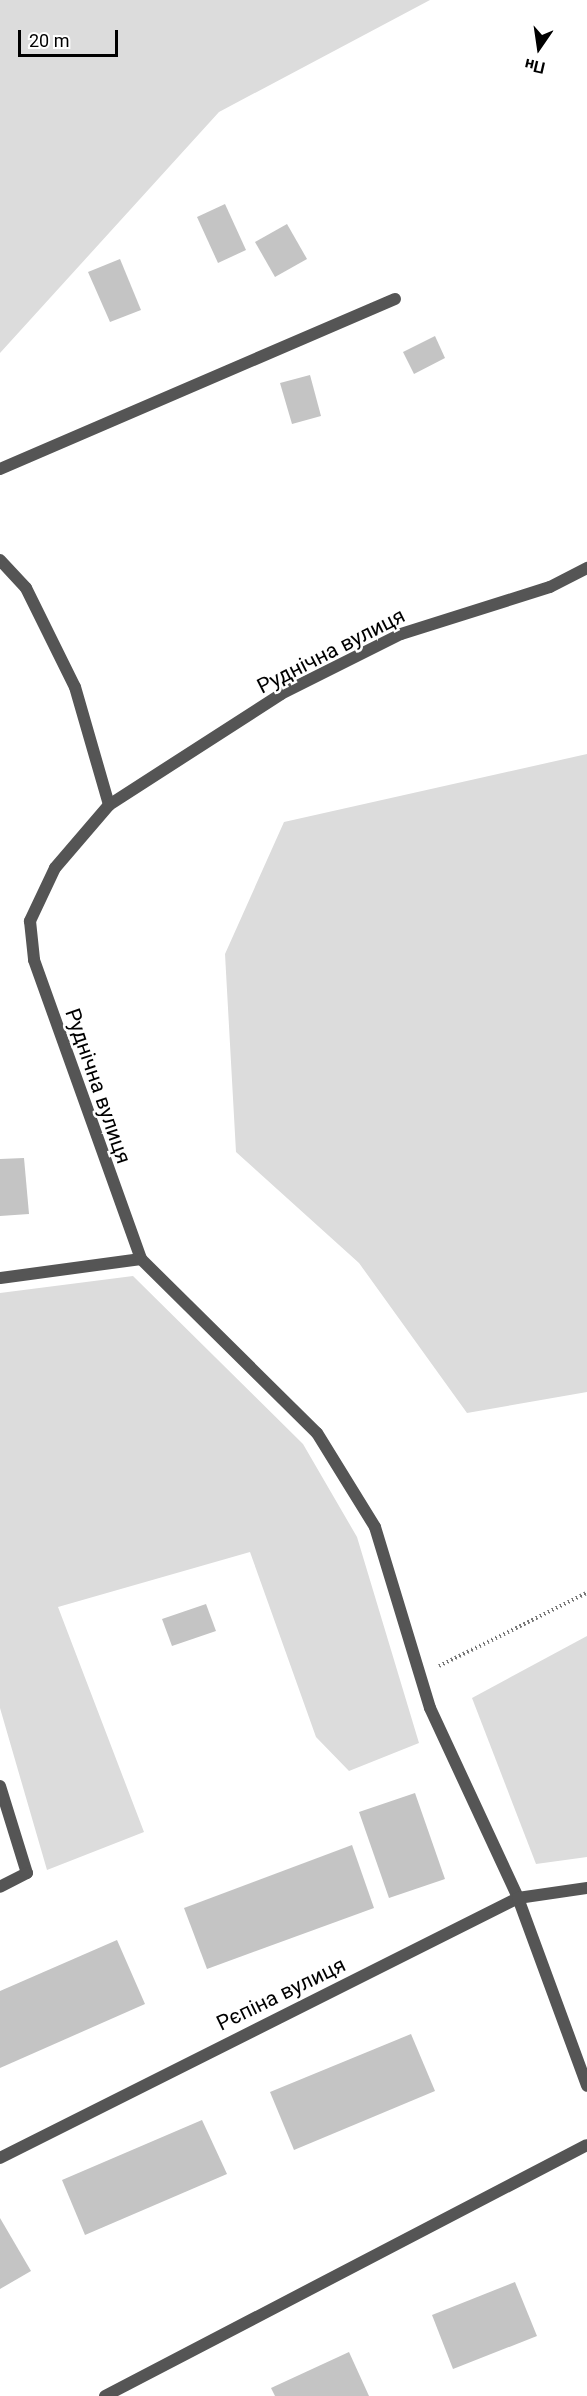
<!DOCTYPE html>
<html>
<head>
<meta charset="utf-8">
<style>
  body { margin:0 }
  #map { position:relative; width:587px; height:2396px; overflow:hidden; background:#fff; font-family:Roboto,sans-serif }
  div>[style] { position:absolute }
  .green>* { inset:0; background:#dcdcdc }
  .building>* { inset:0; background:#c4c4c4 }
  .path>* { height:4px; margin-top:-2px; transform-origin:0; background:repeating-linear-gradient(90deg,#777 0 1.5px,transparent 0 4.5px) }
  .street>* { height:12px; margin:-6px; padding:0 6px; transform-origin:6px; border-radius:6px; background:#555 }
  span { translate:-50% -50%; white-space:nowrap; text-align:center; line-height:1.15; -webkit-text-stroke:5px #fff; paint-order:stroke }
  .street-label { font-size:21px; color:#000 }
  .north { position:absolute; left:509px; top:18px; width:60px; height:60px; -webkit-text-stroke:4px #fff; paint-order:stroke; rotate:193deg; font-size:16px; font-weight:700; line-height:24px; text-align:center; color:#000 }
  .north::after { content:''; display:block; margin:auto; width:21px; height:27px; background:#000; clip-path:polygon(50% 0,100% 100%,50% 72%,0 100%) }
  .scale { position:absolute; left:18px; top:30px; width:100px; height:27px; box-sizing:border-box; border:3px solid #000; border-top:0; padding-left:8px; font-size:18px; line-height:21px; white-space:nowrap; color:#000; -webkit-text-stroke:4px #fff; paint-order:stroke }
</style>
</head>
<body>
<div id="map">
  <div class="green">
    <div style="clip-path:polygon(0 0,430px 0,219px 112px,0 353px)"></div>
    <div style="clip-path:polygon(587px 754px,587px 1392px,467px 1413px,359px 1263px,236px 1152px,225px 954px,284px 822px)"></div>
    <div style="clip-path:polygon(133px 1276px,303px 1444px,357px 1537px,419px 1743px,349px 1771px,316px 1737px,250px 1552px,58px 1607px,144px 1832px,47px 1870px,0 1708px,0 1293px)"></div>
    <div style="clip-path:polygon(587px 1636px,587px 1857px,536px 1864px,472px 1698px)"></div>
  </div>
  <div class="building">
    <div style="clip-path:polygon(225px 204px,246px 250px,218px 263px,197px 217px)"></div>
    <div style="clip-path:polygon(287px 224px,307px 259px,275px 277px,255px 242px)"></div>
    <div style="clip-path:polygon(120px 259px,141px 310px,110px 322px,88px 272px)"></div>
    <div style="clip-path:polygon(435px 336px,445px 358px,414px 374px,403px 352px)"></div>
    <div style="clip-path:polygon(310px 375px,321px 416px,292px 424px,280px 383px)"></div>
    <div style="clip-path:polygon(24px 1158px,29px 1214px,0 1216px,0 1159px)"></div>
    <div style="clip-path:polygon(206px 1604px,216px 1631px,172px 1646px,162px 1619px)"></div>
    <div style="clip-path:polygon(415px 1793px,445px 1879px,389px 1898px,359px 1812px)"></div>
    <div style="clip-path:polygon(352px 1845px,374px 1908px,207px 1969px,184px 1908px)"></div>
    <div style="clip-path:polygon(117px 1940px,145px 2004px,0 2068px,0 1991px)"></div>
    <div style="clip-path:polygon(411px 2034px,435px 2091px,294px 2150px,270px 2092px)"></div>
    <div style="clip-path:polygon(202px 2120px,227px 2174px,85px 2235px,62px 2180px)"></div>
    <div style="clip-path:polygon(0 2218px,31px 2271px,0 2289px)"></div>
    <div style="clip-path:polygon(515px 2282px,537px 2336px,453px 2369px,432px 2315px)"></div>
    <div style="clip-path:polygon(349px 2352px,369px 2396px,275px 2396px,271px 2388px)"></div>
  </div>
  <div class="path">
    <div style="left:439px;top:1666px;width:165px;rotate:-26.3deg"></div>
  </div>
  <div class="street">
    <div style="left:0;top:469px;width:430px;rotate:-23.3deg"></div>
    <div style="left:0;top:560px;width:38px;rotate:47deg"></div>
    <div style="left:26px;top:588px;width:110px;rotate:63.7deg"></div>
    <div style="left:75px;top:687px;width:123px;rotate:73.9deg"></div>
    <div style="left:109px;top:805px;width:83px;rotate:130.6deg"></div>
    <div style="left:55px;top:868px;width:59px;rotate:115.3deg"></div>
    <div style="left:30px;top:921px;width:39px;rotate:84deg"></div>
    <div style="left:34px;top:960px;width:318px;rotate:70.3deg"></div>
    <div style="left:141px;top:1259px;width:142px;rotate:172.3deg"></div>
    <div style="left:109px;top:805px;width:205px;rotate:-32.8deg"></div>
    <div style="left:281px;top:694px;width:134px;rotate:-26.6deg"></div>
    <div style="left:401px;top:634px;width:156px;rotate:-17.5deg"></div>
    <div style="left:550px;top:587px;width:42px;rotate:-27.2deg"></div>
    <div style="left:141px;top:1259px;width:247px;rotate:44.7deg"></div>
    <div style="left:317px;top:1433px;width:110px;rotate:58.3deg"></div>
    <div style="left:375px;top:1527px;width:189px;rotate:73.1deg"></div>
    <div style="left:430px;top:1708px;width:209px;rotate:65.1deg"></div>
    <div style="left:518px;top:1898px;width:200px;rotate:69.8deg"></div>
    <div style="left:0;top:1786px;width:91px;rotate:72.8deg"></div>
    <div style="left:27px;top:1873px;width:30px;rotate:153deg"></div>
    <div style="left:0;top:2158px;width:580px;rotate:-26.65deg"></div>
    <div style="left:518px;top:1898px;width:70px;rotate:-8.2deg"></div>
    <div style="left:105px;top:2396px;width:543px;rotate:-27.51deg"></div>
  </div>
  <div class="street-label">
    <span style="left:331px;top:651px;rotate:-27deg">Руднічна вулиця</span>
    <span style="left:98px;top:1086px;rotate:71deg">Руднічна вулиця</span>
    <span style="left:281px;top:1994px;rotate:-26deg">Рєпіна вулиця</span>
  </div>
  <div class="north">Пн</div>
  <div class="scale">20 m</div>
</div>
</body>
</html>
